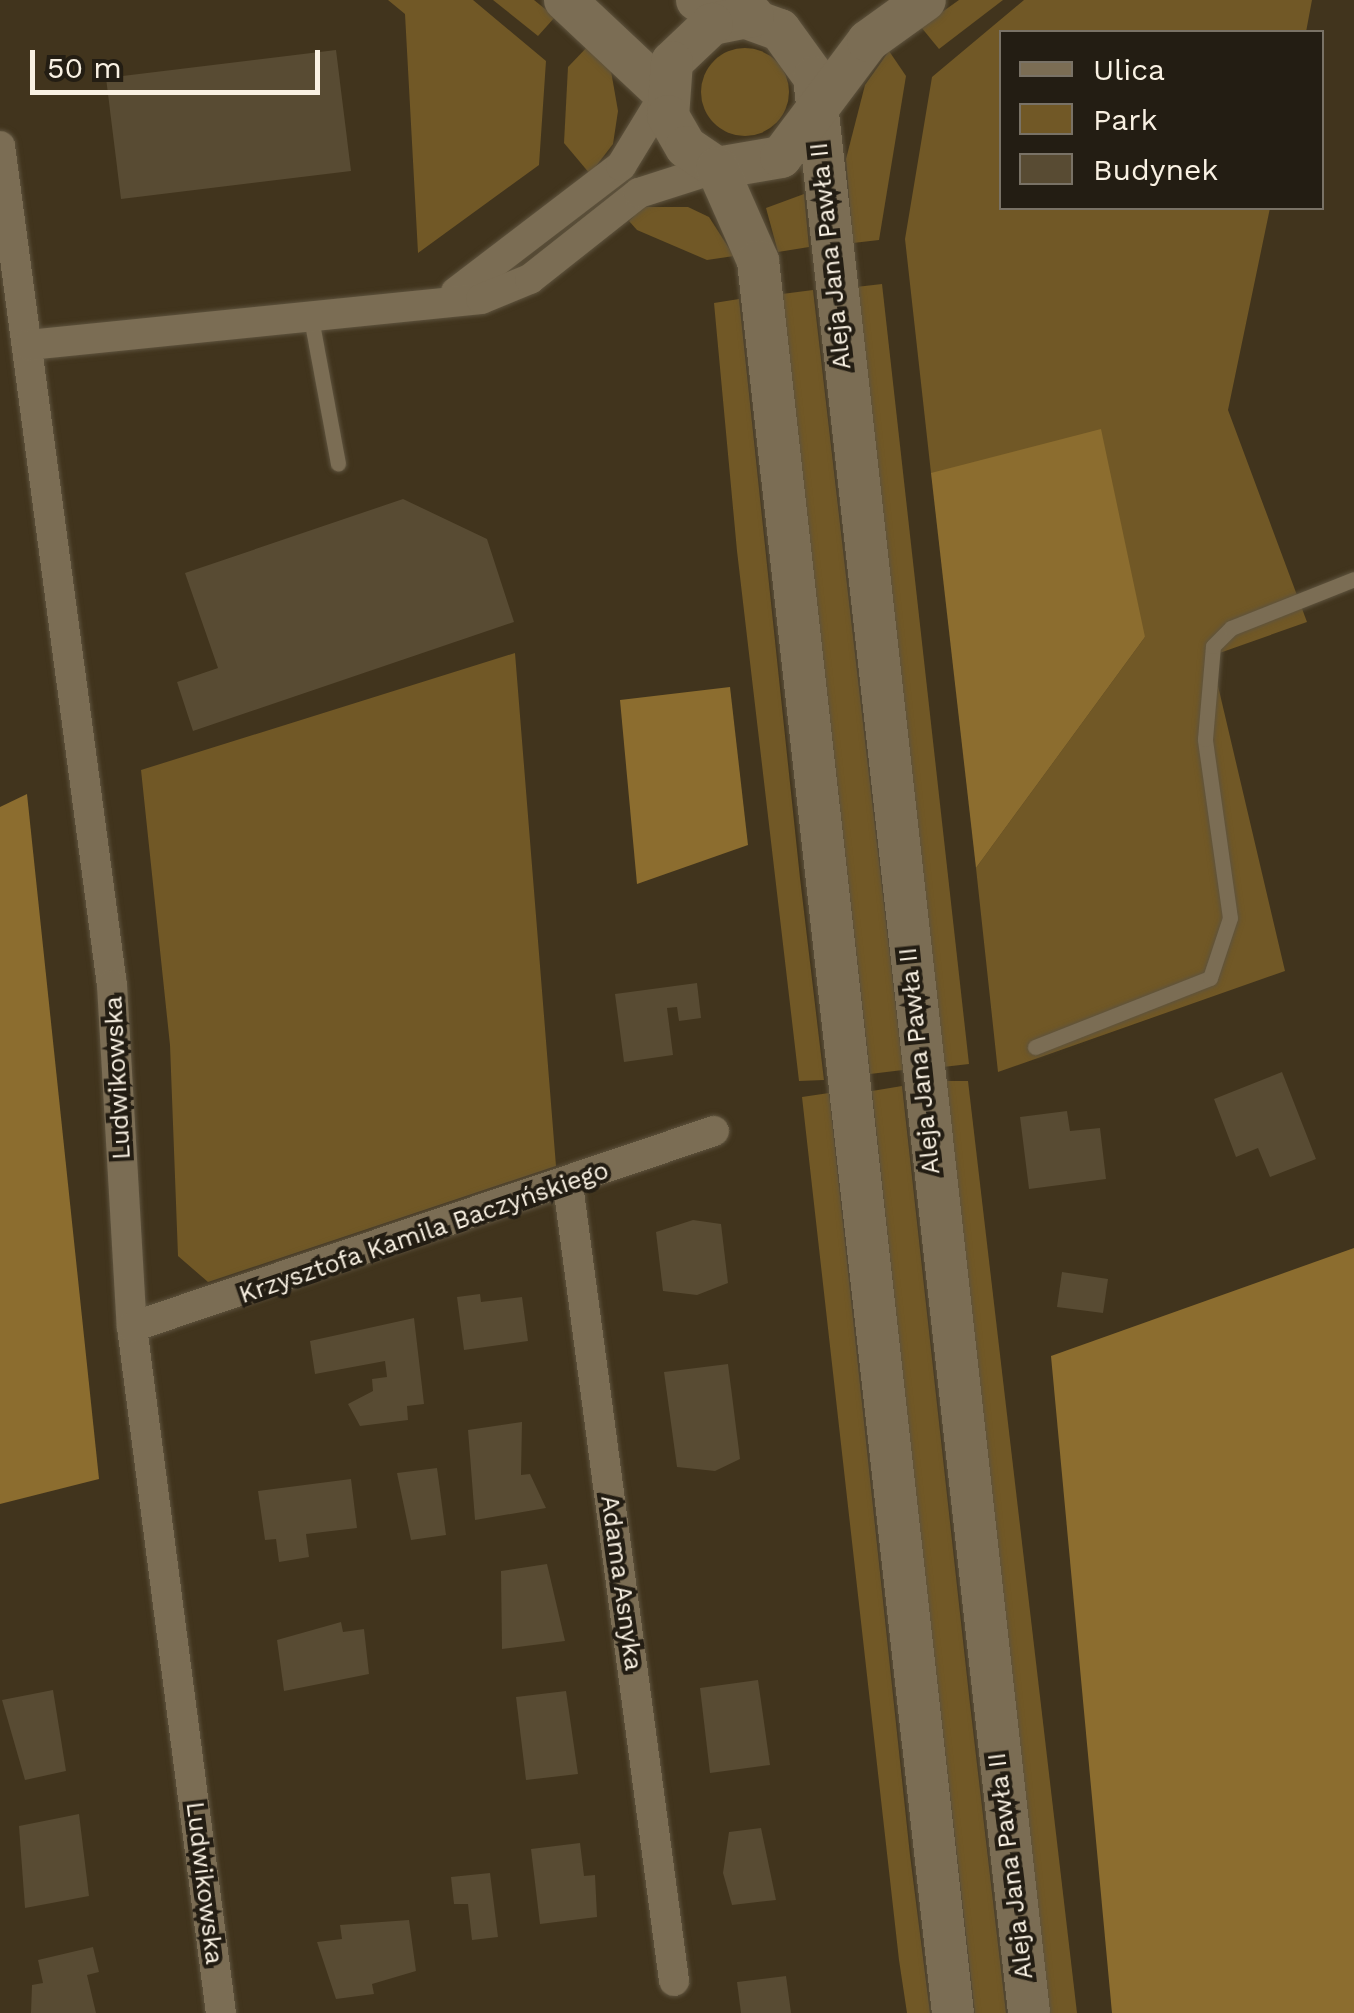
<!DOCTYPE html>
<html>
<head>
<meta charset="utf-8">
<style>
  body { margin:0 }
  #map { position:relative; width:1354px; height:2013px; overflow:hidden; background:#41341d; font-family:"Work Sans",sans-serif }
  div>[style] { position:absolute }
  .green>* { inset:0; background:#715826 }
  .round { border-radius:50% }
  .forest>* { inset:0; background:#8c6d2f }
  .building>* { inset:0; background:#584b33 }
  .roads { filter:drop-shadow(0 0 2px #5e533e) drop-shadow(0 0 2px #5e533e) }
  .lane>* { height:15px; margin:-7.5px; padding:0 7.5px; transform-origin:7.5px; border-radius:7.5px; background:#7b6d54 }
  .street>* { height:30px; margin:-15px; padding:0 15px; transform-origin:15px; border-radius:15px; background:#7b6d54 }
  .secondary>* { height:42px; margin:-21px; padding:0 21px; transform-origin:21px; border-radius:21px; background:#7b6d54 }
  span { translate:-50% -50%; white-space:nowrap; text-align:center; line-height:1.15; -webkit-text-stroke:8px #231d13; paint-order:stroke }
  .street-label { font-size:25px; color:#f9f1e3 }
  .legend { position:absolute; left:999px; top:30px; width:325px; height:180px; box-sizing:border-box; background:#231d13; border:2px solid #797266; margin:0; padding:12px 18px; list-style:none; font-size:30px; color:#f9f1e3 }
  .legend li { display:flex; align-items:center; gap:20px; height:50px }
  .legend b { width:50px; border:2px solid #797266 }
  .scale { position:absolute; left:30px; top:50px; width:290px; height:45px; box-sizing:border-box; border:5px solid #f9f1e3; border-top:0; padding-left:12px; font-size:30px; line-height:35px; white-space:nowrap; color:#f9f1e3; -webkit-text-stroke:8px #231d13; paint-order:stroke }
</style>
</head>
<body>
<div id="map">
  <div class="green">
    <div style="clip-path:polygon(388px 0,473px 0,546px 61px,539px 165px,418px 253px,405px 14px)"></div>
    <div style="clip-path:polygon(493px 0,534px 0,555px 17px,538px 36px)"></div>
    <div style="clip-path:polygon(959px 0,1003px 0,939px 49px,921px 27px)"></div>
    <div style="clip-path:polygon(1024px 0,1312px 0,1306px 32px,1002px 32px,1002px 208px,1270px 208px,1228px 410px,1307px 622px,1211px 656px,1285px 971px,998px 1072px,976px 868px,1145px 637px,931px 473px,905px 239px,932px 77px)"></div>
    <div style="clip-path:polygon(590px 44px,611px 71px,618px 111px,613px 144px,590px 174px,564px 143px,568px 67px)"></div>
    <div class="round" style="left:701px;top:48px;width:88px;height:88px"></div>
    <div style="clip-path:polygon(889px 51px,906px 76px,879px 240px,853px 243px,846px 159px,865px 85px)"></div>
    <div style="clip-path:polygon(804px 194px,809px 247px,778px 252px,766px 208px)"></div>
    <div style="clip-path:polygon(643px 207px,688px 207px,709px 217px,734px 256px,707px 260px,637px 230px,629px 221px)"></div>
    <div style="clip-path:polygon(882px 284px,969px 1064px,943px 1067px,856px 287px)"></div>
    <div style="clip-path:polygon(813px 290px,903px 1070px,870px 1074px,782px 294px)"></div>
    <div style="clip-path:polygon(739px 299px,800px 878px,824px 1080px,799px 1081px,737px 551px,714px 303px)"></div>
    <div style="clip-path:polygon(515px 653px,556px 1166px,208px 1282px,178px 1256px,170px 1045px,141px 770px)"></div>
    <div style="clip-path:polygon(946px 1081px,968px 1081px,1077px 2013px,1046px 2013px)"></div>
    <div style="clip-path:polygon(902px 1086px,970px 1704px,1006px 2013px,975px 2013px,916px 1497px,872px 1091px)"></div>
    <div style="clip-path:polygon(829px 1093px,910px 1855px,930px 2013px,907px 2013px,899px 1960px,802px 1097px)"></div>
  </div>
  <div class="forest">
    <div style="clip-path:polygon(1101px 429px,1145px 637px,976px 868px,931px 473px)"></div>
    <div style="clip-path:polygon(730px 687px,748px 845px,637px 884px,620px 700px)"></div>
    <div style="clip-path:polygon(27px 794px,99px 1479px,0 1504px,0 807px)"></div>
    <div style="clip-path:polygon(1354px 1248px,1354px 2013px,1112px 2013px,1051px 1356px)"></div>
  </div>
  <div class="building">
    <div style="clip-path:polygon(336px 50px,351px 171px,121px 199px,106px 78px)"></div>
    <div style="clip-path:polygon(403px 499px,487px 539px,514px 622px,193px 731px,177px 682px,218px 668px,185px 573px)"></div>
    <div style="clip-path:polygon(697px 983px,701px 1018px,679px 1021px,677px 1007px,667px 1008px,673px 1055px,624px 1062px,615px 994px)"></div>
    <div style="clip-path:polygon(1282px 1072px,1316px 1159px,1270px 1177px,1258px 1148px,1236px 1157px,1214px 1099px)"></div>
    <div style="clip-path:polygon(1067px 1111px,1070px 1131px,1100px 1128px,1106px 1179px,1029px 1189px,1020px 1117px)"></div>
    <div style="clip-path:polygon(693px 1220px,721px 1224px,728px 1283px,697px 1295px,663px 1291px,656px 1232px)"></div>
    <div style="clip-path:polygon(1062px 1272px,1108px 1279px,1103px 1313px,1057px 1307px)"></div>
    <div style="clip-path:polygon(480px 1294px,481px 1302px,522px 1297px,528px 1341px,464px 1350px,457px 1297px)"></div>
    <div style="clip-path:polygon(414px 1318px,424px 1404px,407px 1406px,408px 1420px,360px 1426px,348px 1404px,373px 1391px,372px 1379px,387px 1377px,385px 1361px,315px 1374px,310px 1341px)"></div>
    <div style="clip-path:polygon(728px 1364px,740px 1459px,715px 1471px,677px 1467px,664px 1372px)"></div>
    <div style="clip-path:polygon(522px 1422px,521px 1475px,530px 1474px,546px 1508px,475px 1520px,468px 1430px)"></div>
    <div style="clip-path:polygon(437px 1468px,446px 1535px,411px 1540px,397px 1473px)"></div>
    <div style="clip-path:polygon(351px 1479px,357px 1528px,306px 1534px,309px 1557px,279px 1562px,276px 1539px,265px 1540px,258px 1491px)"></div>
    <div style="clip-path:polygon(547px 1564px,565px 1641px,502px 1649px,501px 1571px)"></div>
    <div style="clip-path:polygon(341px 1622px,343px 1632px,364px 1629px,369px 1674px,284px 1691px,277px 1640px)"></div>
    <div style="clip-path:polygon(758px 1680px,770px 1765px,710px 1773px,700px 1688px)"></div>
    <div style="clip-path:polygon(53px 1690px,66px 1771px,25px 1780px,2px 1700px)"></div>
    <div style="clip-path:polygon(566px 1691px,578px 1774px,526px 1780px,516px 1697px)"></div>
    <div style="clip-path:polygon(79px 1814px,89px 1896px,25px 1908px,19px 1826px)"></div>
    <div style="clip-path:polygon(761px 1828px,776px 1900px,732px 1905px,723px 1873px,729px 1832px)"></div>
    <div style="clip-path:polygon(580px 1843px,584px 1876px,595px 1875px,597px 1917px,540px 1924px,531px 1849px)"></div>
    <div style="clip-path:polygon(490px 1873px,498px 1937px,472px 1940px,468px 1904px,454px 1904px,451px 1877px)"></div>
    <div style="clip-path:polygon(409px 1920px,416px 1971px,372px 1984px,374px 1994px,336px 1999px,317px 1942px,342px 1939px,340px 1925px)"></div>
    <div style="clip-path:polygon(93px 1947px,99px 1972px,87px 1975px,96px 2013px,31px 2013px,32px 1985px,43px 1983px,38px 1960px)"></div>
    <div style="clip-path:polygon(786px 1976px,791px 2013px,741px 2013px,737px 1982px)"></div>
  </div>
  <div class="roads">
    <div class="lane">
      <div style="left:311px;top:318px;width:148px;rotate:79.5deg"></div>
      <div style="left:1035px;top:1047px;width:188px;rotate:-21.5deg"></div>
      <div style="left:1210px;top:978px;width:63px;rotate:-71.6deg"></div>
      <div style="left:1230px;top:918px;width:181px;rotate:-98deg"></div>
      <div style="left:1205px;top:739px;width:93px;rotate:-85.1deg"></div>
      <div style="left:1213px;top:646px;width:25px;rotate:-45deg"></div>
      <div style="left:1231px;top:628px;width:132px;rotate:-21.7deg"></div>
    </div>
    <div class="street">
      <div style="left:0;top:146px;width:846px;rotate:82.4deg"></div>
      <div style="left:112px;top:985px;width:343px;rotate:86.7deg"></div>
      <div style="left:132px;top:1327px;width:692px;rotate:82.61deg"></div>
      <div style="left:456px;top:292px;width:208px;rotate:-37.4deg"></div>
      <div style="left:621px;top:166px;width:84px;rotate:-58.6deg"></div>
      <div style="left:29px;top:345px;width:454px;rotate:-5.8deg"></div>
      <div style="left:481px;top:299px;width:53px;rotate:-22.2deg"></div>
      <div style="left:530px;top:279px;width:139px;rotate:-38.3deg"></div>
      <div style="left:639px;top:193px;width:82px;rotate:-17.8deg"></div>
      <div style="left:568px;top:1185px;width:803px;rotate:82.41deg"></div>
      <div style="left:132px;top:1327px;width:614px;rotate:-18.61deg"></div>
    </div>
    <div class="secondary">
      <div style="left:565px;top:0;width:137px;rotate:43.2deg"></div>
      <div style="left:697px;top:0;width:88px;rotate:19.9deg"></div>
      <div style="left:780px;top:30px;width:58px;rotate:54.1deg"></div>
      <div style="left:814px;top:77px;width:1948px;rotate:83.66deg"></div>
      <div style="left:753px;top:16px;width:42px;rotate:169deg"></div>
      <div style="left:712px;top:24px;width:55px;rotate:136.5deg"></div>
      <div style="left:672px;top:62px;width:54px;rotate:94.2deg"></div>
      <div style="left:668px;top:116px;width:36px;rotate:60deg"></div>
      <div style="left:686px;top:147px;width:37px;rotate:34deg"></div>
      <div style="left:717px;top:168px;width:65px;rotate:-9.8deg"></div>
      <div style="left:781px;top:157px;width:145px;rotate:-53.1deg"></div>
      <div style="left:868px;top:41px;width:70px;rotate:-35.7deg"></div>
      <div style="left:717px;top:168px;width:102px;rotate:66.2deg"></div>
      <div style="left:758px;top:261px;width:1763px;rotate:83.65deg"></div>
    </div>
  </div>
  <div class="street-label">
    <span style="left:831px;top:256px;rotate:-96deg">Aleja Jana Pawła II</span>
    <span style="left:920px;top:1061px;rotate:-96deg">Aleja Jana Pawła II</span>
    <span style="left:118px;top:1078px;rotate:-93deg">Ludwikowska</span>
    <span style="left:424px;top:1233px;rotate:-19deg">Krzysztofa Kamila Baczyńskiego</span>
    <span style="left:621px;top:1583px;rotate:82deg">Adama Asnyka</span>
    <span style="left:1011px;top:1866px;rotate:-97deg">Aleja Jana Pawła II</span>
    <span style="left:204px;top:1883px;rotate:83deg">Ludwikowska</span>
  </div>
  <ul class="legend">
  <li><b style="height:12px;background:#7b6d54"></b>Ulica</li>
  <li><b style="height:28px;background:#715826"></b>Park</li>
  <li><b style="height:28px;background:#584b33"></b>Budynek</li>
  </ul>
  <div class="scale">50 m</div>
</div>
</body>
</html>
